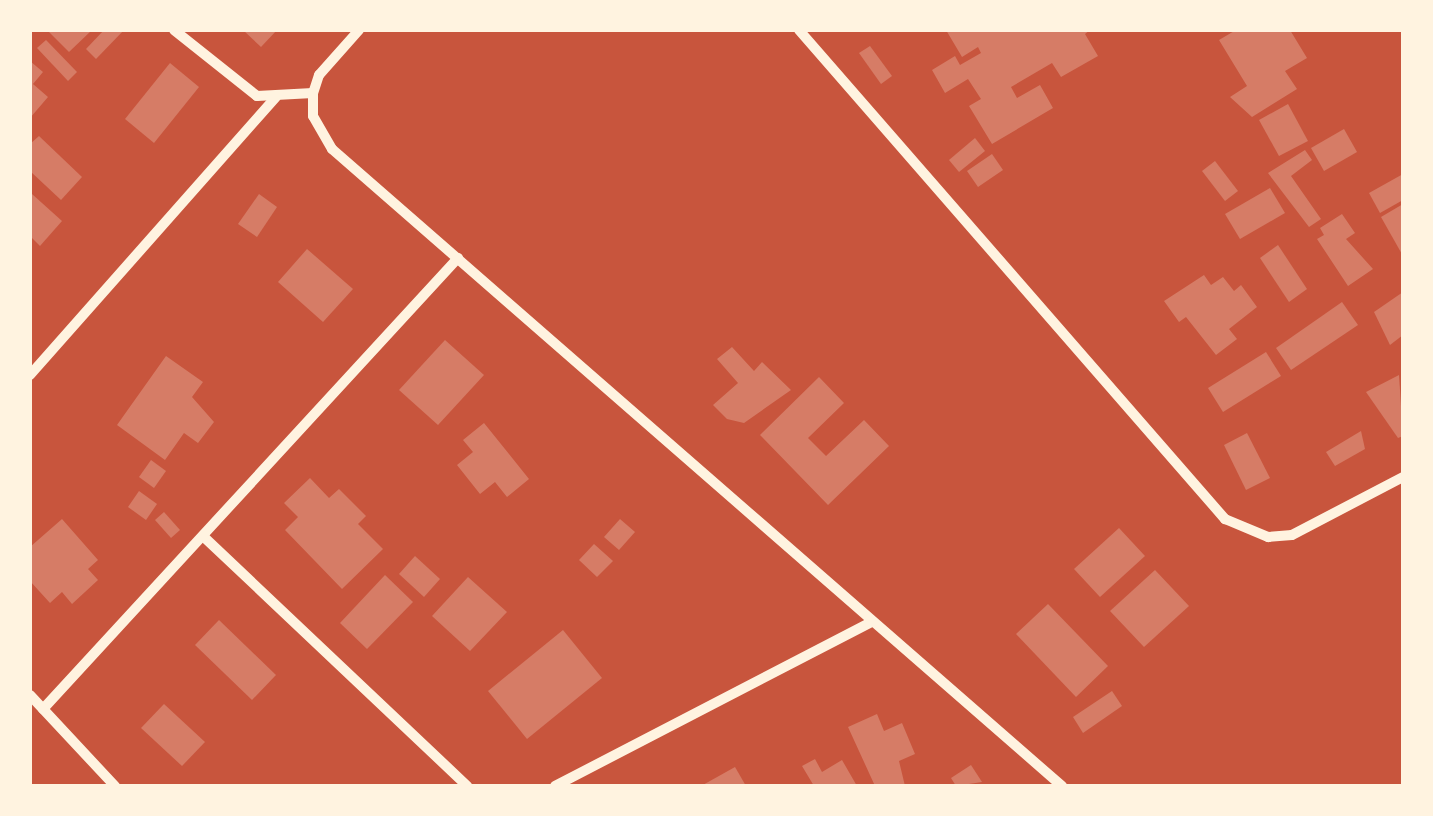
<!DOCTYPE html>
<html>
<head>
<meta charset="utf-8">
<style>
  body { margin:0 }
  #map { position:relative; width:1433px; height:816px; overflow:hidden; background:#c8553d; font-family:Rubik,sans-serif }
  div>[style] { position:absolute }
  .building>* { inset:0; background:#d67c66 }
  .minor>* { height:10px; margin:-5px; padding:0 5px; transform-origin:5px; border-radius:5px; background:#fff3e0 }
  span { translate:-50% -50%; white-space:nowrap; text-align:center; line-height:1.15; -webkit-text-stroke:8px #fff3e0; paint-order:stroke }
  .frame { position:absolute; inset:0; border:32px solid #fff3e0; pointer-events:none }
</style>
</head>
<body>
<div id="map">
  <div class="building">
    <div style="clip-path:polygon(47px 30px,92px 30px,69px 52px)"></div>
    <div style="clip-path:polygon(104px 30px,124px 30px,96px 59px,86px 49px)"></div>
    <div style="clip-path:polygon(243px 30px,277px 30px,261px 47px)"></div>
    <div style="clip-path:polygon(946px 30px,1090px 30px,1085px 34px,1098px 56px,1061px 77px,1052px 63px,1011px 87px,1017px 98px,1040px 85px,1053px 108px,992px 144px,969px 106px,981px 99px,968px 79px,945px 93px,932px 70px,955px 56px,960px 65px,981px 53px,978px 47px,962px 57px)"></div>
    <div style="clip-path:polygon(1236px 30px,1290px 30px,1307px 58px,1285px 71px,1297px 89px,1252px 117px,1230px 97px,1247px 86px,1219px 40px)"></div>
    <div style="clip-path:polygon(46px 40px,77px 72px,68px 81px,37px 48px)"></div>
    <div style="clip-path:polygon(870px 46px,892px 76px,881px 84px,859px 53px)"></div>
    <div style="clip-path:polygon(30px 61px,43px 72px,33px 84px,48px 97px,30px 118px)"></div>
    <div style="clip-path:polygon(170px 63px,199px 87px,154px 143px,125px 119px)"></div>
    <div style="clip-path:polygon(1288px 104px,1308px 141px,1279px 156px,1259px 120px)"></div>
    <div style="clip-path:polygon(1344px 129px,1357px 152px,1324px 171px,1311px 148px)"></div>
    <div style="clip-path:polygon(39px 136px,82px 177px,61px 200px,30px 171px,30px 144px)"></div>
    <div style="clip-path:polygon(975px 138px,985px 151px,959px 172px,949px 160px)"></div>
    <div style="clip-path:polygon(1305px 150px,1312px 160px,1291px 176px,1321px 219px,1309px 227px,1268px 173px)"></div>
    <div style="clip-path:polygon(992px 154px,1003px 170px,978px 187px,967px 171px)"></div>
    <div style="clip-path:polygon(1215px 161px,1238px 191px,1225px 201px,1202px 171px)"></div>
    <div style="clip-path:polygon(1403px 174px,1403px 200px,1380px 213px,1369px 193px)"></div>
    <div style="clip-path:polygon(1270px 188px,1285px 213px,1240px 239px,1225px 214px)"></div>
    <div style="clip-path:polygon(32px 194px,62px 221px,40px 246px,30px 236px)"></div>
    <div style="clip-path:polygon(259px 194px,277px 207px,257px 237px,238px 224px)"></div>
    <div style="clip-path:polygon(1403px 204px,1403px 256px,1381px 217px)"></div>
    <div style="clip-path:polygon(1342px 214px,1355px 233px,1346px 239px,1373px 269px,1348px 286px,1317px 239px,1324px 235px,1320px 228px)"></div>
    <div style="clip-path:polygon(1278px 245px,1307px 289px,1289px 302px,1260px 258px)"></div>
    <div style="clip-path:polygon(307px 249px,353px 289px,323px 322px,278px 282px)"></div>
    <div style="clip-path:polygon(1204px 275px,1211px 285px,1223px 277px,1234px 291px,1241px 285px,1257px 307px,1229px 329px,1237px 339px,1216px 355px,1186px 317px,1179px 322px,1164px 301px)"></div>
    <div style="clip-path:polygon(1403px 292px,1403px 335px,1390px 345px,1374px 312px)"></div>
    <div style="clip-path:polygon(1342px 302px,1358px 325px,1291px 370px,1276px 348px)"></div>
    <div style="clip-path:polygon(445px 340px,484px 375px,438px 425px,399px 390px)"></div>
    <div style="clip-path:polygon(732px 347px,754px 371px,762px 362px,791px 390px,744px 423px,727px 419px,713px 405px,738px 383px,717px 359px)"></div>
    <div style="clip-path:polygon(1266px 352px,1281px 376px,1223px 412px,1208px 388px)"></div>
    <div style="clip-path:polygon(166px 356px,203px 382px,192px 397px,214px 422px,198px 443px,184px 433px,165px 460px,117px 425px)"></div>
    <div style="clip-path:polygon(1399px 375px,1403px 436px,1398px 438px,1366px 392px)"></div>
    <div style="clip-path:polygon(819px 377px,844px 403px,808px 438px,826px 456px,864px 420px,889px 446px,828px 505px,760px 435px)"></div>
    <div style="clip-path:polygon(484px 423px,529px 479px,507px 497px,495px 482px,480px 494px,457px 465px,473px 452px,463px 440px)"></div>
    <div style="clip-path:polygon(1361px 431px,1365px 449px,1335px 466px,1326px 452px)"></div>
    <div style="clip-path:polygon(1247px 433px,1270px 478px,1246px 490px,1224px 445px)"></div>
    <div style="clip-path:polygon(151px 460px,166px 471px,154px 488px,139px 477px)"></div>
    <div style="clip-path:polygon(310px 478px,329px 498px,339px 489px,366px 516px,358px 524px,383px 549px,342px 589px,285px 530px,298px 517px,284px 503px)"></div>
    <div style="clip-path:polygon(139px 491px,157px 504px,146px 520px,128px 507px)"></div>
    <div style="clip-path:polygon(164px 512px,180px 530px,171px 538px,155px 520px)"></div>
    <div style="clip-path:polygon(62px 519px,98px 560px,88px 569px,98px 580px,72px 604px,62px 592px,50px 603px,30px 581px,30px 547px)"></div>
    <div style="clip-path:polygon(620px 519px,635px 532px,619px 550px,604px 537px)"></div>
    <div style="clip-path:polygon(1119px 528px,1145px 556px,1100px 597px,1074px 569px)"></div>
    <div style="clip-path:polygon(594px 544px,613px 561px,597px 577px,579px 560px)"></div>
    <div style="clip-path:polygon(415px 556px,440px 579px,424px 597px,399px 574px)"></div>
    <div style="clip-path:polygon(1155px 570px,1189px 606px,1144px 647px,1110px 611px)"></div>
    <div style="clip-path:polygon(385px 575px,413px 602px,367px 649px,340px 623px)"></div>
    <div style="clip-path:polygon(468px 577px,507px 612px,470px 651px,432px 616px)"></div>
    <div style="clip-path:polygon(1048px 604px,1108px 666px,1076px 697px,1016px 634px)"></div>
    <div style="clip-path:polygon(219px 620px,276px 675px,252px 700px,195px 645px)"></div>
    <div style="clip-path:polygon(563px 630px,602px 678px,527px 739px,488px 691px)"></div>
    <div style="clip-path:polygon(1112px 691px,1122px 706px,1083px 733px,1073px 717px)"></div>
    <div style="clip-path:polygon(164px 704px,205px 742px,182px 766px,141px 728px)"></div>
    <div style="clip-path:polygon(877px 714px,884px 731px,902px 723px,915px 754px,899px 761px,905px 786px,875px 786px,848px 727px)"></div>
    <div style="clip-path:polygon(815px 759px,822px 772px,842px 760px,857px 786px,814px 786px,802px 766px)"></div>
    <div style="clip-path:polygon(971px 765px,982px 782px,956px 786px,951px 778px)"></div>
    <div style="clip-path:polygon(735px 767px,746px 786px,701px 786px)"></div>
  </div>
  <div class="minor">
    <div style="left:174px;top:30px;width:106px;rotate:38.5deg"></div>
    <div style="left:257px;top:96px;width:56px;rotate:-3.1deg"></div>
    <div style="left:359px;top:30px;width:60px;rotate:131.6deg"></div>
    <div style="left:319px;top:75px;width:19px;rotate:108deg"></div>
    <div style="left:313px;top:93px;width:23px;rotate:90deg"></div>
    <div style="left:313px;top:116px;width:38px;rotate:60deg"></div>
    <div style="left:332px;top:149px;width:969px;rotate:41.11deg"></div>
    <div style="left:799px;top:30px;width:649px;rotate:48.94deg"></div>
    <div style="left:1225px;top:519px;width:47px;rotate:22.7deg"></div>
    <div style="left:1268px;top:537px;width:24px;rotate:-5deg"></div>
    <div style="left:1292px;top:535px;width:125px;rotate:-27.6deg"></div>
    <div style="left:30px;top:375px;width:371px;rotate:-48.5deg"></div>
    <div style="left:205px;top:538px;width:361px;rotate:43.4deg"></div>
    <div style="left:30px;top:695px;width:125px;rotate:47deg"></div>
    <div style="left:43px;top:709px;width:613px;rotate:-47.38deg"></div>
    <div style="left:555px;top:786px;width:357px;rotate:-27.4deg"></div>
  </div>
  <div class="frame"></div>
</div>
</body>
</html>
